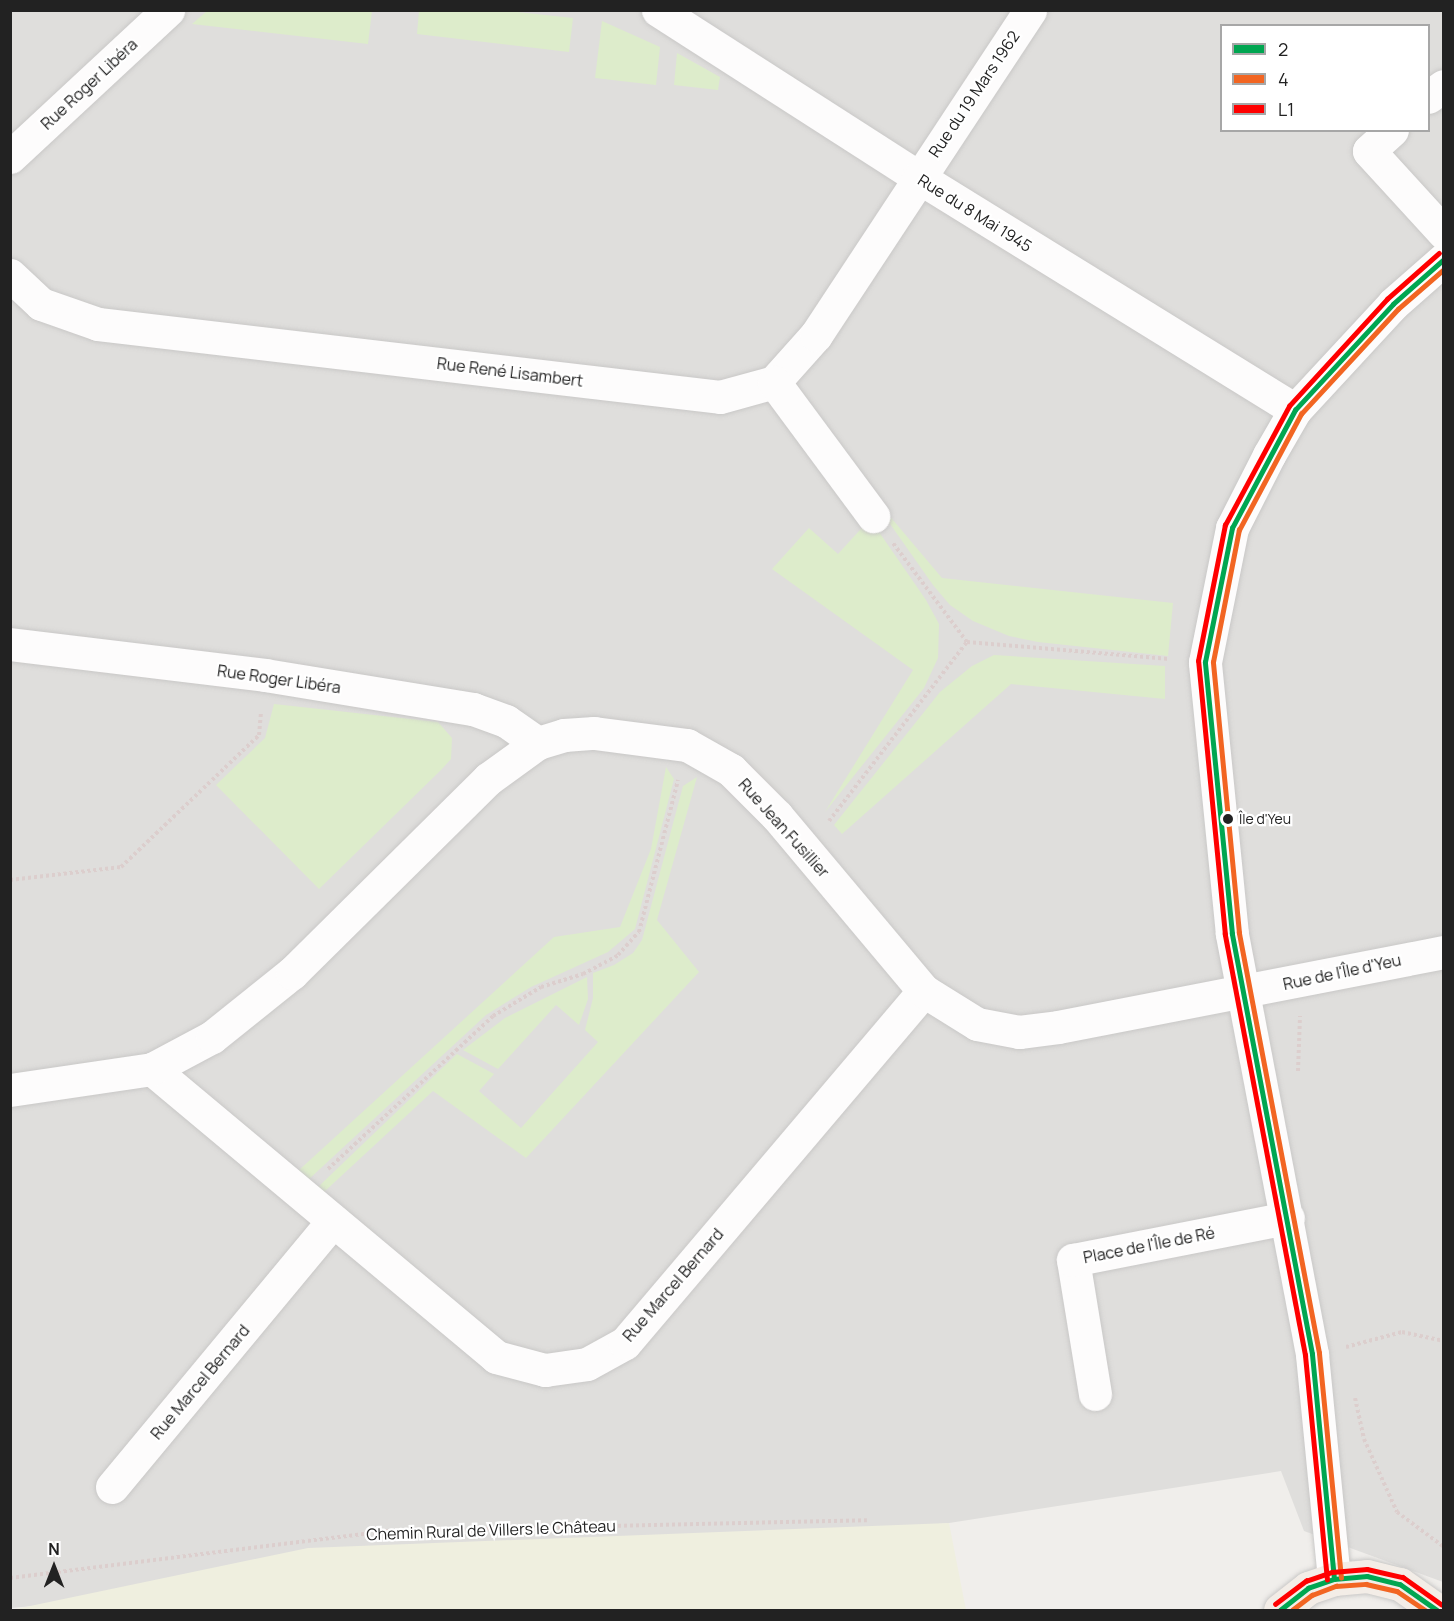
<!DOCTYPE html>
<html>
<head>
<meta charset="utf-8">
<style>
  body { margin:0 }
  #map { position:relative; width:1454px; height:1621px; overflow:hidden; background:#f0eeeb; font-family:Manrope,sans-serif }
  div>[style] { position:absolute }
  .residential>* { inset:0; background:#dfdedc }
  .farmland>* { inset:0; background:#efefdf }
  .grass>* { inset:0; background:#ddeccb }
  .path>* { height:4px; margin-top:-2px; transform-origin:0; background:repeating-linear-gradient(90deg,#dccecd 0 3px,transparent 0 6px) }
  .roads { filter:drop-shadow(0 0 2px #c9c8c7) drop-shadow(0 0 2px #c9c8c7) }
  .minor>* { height:33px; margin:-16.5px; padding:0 16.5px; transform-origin:16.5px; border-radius:16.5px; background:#fdfcfc }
  .major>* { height:33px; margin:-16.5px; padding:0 16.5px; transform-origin:16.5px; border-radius:16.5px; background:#f3ede7 }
  .bus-1>* { height:4.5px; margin:-2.25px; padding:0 2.25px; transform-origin:2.25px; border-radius:2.25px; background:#00a651 }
  .bus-2>* { height:4.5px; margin:-2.25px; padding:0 2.25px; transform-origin:2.25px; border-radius:2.25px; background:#f26522 }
  .bus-3>* { height:4.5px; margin:-2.25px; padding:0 2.25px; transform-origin:2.25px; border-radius:2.25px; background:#f00 }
  .dots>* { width:16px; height:16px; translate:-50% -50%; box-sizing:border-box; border:3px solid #fff; border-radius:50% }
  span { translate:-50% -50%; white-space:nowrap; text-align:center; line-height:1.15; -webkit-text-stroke:4.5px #fff; paint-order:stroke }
  .bus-label { font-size:14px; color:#222 }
  .left { translate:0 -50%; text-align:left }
  .street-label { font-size:16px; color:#222 }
  .frame { position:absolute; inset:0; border:12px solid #222; pointer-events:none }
  .legend { position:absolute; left:1220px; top:24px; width:210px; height:108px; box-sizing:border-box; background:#fff; border:2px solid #a7a7a7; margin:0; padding:8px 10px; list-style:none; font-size:18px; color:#222 }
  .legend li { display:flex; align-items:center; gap:12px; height:30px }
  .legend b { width:30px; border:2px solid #a7a7a7 }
  .north { position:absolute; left:24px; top:1537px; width:60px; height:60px; -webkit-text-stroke:4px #fff; paint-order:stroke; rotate:0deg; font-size:16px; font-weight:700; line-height:24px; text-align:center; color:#222 }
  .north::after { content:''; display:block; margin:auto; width:21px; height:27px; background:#222; clip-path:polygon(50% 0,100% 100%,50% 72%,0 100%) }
</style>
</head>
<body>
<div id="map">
  <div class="residential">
    <div style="clip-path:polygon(evenodd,11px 11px,1443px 11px,1443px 1582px,1304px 1531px,1281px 1471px,949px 1523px,11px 1608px,11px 11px,1222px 26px,1428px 26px,1428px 130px,1222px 130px,1222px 26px)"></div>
  </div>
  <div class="farmland">
    <div style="clip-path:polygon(949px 1523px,966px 1610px,11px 1610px,308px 1548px)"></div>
  </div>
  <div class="grass">
    <div style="clip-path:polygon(207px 11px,207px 10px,372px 11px,368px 44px,192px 24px)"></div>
    <div style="clip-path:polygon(508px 11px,573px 18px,569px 52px,417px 34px,419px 11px)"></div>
    <div style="clip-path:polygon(602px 21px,660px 47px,656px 85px,595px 78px)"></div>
    <div style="clip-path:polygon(677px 53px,720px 77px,718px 90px,674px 85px)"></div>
    <div style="clip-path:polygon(882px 507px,942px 578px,1173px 603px,1168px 656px,1038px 642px,1009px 636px,973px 621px,950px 605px,933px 585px,881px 511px)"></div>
    <div style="clip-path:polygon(870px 519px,926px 600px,939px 624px,938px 658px,924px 688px,825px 812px,913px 670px,772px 569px,809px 528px,838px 554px)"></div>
    <div style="clip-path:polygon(994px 655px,1165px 666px,1165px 699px,1011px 684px,842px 834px,834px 825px,940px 692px,972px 666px)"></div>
    <div style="clip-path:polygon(274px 704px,438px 722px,452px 738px,451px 759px,441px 770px,319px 889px,216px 785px,265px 738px)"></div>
    <div style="clip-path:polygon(666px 767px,674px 779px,635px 929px,608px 952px,531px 987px,486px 1015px,308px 1180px,298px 1171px,554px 937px,620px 927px,651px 849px)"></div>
    <div style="clip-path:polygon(697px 777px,657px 920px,699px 972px,526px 1158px,433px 1091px,324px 1192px,318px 1187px,457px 1054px,494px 1074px,479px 1091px,521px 1128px,598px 1042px,585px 1030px,593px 998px,593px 973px,614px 965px,633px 953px,642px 940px,683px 786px)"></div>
    <div style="clip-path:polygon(587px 977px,588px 999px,579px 1025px,556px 1005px,498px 1069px,463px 1050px,505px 1018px)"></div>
  </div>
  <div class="path">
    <div style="left:967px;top:642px;width:203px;rotate:4.8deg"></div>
    <div style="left:829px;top:821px;width:226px;rotate:-52.4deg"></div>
    <div style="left:967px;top:642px;width:124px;rotate:-126.8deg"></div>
    <div style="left:10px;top:880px;width:112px;rotate:-6.7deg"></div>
    <div style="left:121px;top:867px;width:191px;rotate:-43.7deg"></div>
    <div style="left:259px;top:735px;width:24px;rotate:-85deg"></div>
    <div style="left:1298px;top:1071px;width:55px;rotate:-87.9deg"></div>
    <div style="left:328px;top:1169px;width:225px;rotate:-42.8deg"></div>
    <div style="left:493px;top:1016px;width:56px;rotate:-31.1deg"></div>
    <div style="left:541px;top:987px;width:44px;rotate:-17.2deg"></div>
    <div style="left:583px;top:974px;width:40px;rotate:-28deg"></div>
    <div style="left:618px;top:955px;width:31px;rotate:-48deg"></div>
    <div style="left:639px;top:932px;width:157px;rotate:-75.6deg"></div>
    <div style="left:1346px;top:1347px;width:58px;rotate:-15deg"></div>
    <div style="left:1402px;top:1332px;width:43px;rotate:12.1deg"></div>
    <div style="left:1355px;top:1398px;width:42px;rotate:77.6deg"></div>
    <div style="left:1364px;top:1439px;width:80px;rotate:65.7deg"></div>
    <div style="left:1397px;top:1512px;width:59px;rotate:36.7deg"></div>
    <div style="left:10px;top:1578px;width:383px;rotate:-7.1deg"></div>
    <div style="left:390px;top:1531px;width:477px;rotate:-1.3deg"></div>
  </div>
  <div class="roads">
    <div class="minor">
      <div style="left:658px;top:10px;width:309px;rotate:32.7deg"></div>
      <div style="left:918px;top:177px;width:443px;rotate:31.7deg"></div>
      <div style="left:1428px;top:97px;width:19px;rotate:-35deg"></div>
      <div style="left:1392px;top:130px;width:31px;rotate:138deg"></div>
      <div style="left:1369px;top:151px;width:111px;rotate:47.6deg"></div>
      <div style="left:10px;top:157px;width:216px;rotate:-42.9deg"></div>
      <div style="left:10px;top:275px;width:42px;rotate:43.1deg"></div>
      <div style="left:41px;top:304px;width:60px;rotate:19.3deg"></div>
      <div style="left:98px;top:324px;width:626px;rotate:6.69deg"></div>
      <div style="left:720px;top:397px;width:56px;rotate:-15.5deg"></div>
      <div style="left:774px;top:382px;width:63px;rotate:-48.2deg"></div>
      <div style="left:816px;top:335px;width:389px;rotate:-56.6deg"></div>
      <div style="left:774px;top:382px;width:167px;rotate:53.5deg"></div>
      <div style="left:10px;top:644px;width:257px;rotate:6.9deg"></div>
      <div style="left:265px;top:675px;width:211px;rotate:9.3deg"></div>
      <div style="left:473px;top:709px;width:35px;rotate:20deg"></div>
      <div style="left:506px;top:721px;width:39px;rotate:35deg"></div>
      <div style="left:152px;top:1069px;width:449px;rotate:39.9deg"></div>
      <div style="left:496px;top:1357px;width:51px;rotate:14.9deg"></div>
      <div style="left:545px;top:1370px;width:42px;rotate:-8.1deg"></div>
      <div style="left:587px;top:1364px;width:43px;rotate:-28.9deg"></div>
      <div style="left:625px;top:1343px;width:462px;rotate:-49.7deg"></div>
      <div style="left:10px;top:1090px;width:144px;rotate:-8.4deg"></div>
      <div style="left:152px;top:1069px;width:68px;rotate:-28.1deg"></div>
      <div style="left:212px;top:1037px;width:102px;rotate:-38.7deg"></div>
      <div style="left:292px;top:973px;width:276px;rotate:-44.7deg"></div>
      <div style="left:488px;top:779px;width:62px;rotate:-35.8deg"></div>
      <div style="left:538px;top:743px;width:27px;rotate:-17deg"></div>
      <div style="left:564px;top:735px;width:30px;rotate:-4deg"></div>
      <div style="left:594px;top:733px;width:94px;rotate:7.4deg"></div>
      <div style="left:687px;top:745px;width:51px;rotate:29.6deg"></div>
      <div style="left:731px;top:770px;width:65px;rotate:45deg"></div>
      <div style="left:777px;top:816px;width:229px;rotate:50deg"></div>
      <div style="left:924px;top:991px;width:62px;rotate:31.9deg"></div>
      <div style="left:977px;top:1024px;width:43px;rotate:10.8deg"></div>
      <div style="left:1019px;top:1032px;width:39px;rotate:-7deg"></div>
      <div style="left:1058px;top:1027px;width:393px;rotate:-11deg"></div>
      <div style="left:1095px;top:1394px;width:136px;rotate:-99.3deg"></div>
      <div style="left:1073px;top:1260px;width:219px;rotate:-11.1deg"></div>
      <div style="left:112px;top:1487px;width:346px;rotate:-50.3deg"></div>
      <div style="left:1334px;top:1579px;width:226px;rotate:-95.6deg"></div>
      <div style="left:1312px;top:1354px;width:428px;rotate:-100.8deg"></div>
      <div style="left:1232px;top:934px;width:273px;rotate:-95.7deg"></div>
      <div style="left:1205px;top:662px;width:137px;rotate:-78.6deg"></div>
      <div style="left:1232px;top:528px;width:82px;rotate:-63.1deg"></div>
      <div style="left:1269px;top:455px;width:52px;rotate:-60deg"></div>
      <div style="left:1295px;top:410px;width:144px;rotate:-47.2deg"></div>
      <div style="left:1393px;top:304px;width:68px;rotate:-41.4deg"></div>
    </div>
    <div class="major">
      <div style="left:1280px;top:1610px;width:36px;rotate:-38deg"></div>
      <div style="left:1308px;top:1588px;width:28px;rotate:-19deg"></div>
      <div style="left:1334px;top:1579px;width:33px;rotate:-5deg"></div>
      <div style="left:1367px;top:1576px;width:34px;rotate:14deg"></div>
      <div style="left:1400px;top:1584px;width:45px;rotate:35.1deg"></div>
    </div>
  </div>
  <div class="bus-1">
    <div style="left:1334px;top:1579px;width:226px;rotate:-95.6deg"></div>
    <div style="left:1312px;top:1354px;width:428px;rotate:-100.8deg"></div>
    <div style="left:1232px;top:934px;width:273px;rotate:-95.7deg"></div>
    <div style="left:1205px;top:662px;width:137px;rotate:-78.6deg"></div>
    <div style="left:1232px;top:528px;width:134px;rotate:-61.9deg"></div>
    <div style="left:1295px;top:410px;width:144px;rotate:-47.2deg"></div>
    <div style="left:1393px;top:304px;width:68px;rotate:-41.4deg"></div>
    <div style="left:1280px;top:1610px;width:36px;rotate:-38deg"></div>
    <div style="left:1308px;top:1588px;width:28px;rotate:-19deg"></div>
    <div style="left:1334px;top:1579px;width:33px;rotate:-5deg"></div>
    <div style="left:1367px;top:1576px;width:34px;rotate:14deg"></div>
    <div style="left:1400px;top:1584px;width:45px;rotate:35.1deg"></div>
  </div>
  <div class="bus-2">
    <div style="left:1341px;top:1578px;width:226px;rotate:-95.6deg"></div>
    <div style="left:1319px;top:1353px;width:428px;rotate:-100.8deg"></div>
    <div style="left:1239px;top:933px;width:272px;rotate:-95.5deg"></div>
    <div style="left:1213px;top:662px;width:135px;rotate:-78.9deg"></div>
    <div style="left:1239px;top:530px;width:132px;rotate:-61.9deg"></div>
    <div style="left:1301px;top:414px;width:143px;rotate:-47.3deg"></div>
    <div style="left:1398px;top:309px;width:61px;rotate:-41deg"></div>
    <div style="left:1292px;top:1610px;width:25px;rotate:-37deg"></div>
    <div style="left:1312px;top:1595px;width:26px;rotate:-21deg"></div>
    <div style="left:1336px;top:1586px;width:30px;rotate:-4deg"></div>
    <div style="left:1366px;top:1584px;width:32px;rotate:13deg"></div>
    <div style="left:1397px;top:1591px;width:34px;rotate:34deg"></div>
  </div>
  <div class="bus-3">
    <div style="left:1327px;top:1580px;width:226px;rotate:-95.6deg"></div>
    <div style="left:1305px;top:1355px;width:428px;rotate:-100.8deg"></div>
    <div style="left:1225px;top:935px;width:275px;rotate:-95.6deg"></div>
    <div style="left:1198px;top:661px;width:139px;rotate:-78.8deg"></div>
    <div style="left:1225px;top:525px;width:135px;rotate:-61.7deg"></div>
    <div style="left:1289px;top:406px;width:145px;rotate:-47.5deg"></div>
    <div style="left:1387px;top:299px;width:69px;rotate:-41.5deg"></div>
    <div style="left:1275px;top:1604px;width:39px;rotate:-37deg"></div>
    <div style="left:1306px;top:1581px;width:28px;rotate:-19deg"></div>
    <div style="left:1332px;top:1572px;width:35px;rotate:-5deg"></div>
    <div style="left:1367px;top:1569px;width:37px;rotate:13deg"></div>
    <div style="left:1403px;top:1577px;width:47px;rotate:35.4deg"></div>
  </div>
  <div class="dots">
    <div style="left:1228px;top:819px;background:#222"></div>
  </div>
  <div class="bus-label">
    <span class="left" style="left:1239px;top:819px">Île d'Yeu</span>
  </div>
  <div class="street-label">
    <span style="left:89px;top:84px;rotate:-43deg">Rue Roger Libéra</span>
    <span style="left:974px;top:94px;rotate:-56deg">Rue du 19 Mars 1962</span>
    <span style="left:975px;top:213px;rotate:32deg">Rue du 8 Mai 1945</span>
    <span style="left:510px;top:372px;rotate:7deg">Rue René Lisambert</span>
    <span style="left:279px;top:679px;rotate:8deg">Rue Roger Libéra</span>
    <span style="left:784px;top:828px;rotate:48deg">Rue Jean Fusillier</span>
    <span style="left:1342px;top:972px;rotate:-12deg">Rue de l'Île d'Yeu</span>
    <span style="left:1149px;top:1245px;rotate:-11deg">Place de l'Île de Ré</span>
    <span style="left:673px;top:1285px;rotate:-49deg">Rue Marcel Bernard</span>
    <span style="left:200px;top:1382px;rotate:-50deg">Rue Marcel Bernard</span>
    <span style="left:491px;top:1530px;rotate:-2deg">Chemin Rural de Villers le Château</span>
  </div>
  <div class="frame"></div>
  <ul class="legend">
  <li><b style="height:8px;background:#00a651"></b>2</li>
  <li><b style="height:8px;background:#f26522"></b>4</li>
  <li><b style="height:8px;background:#f00"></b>L1</li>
  </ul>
  <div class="north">N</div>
</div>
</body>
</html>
